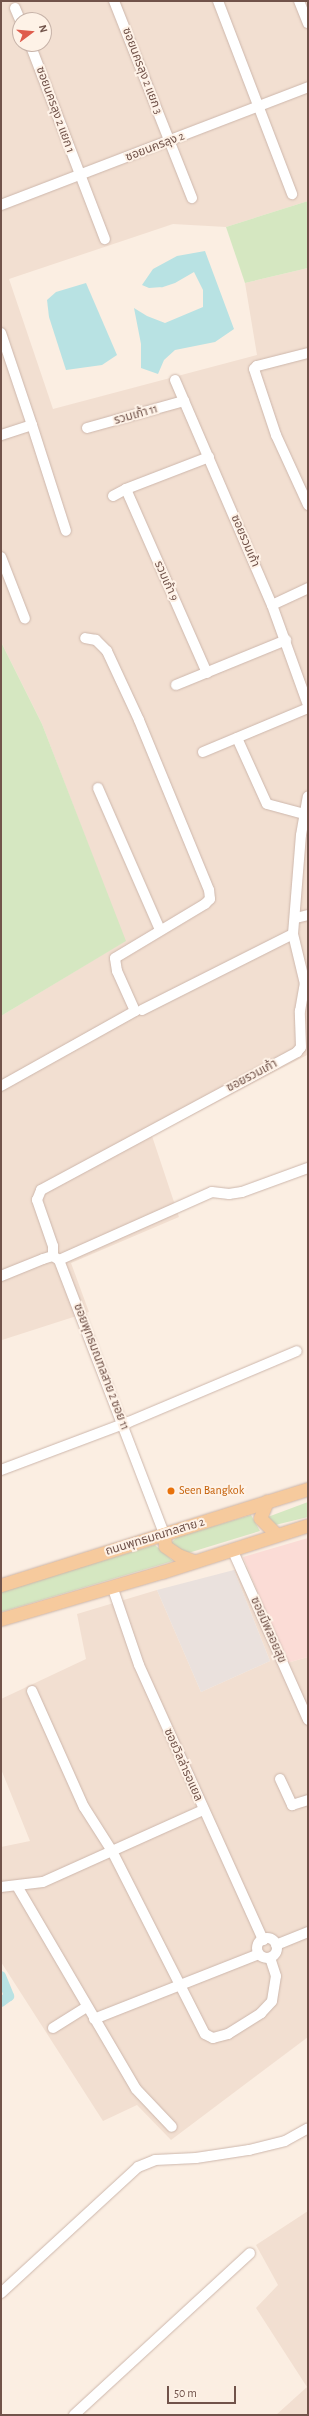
<!DOCTYPE html>
<html>
<head>
<meta charset="utf-8">
<style>
  body { margin:0 }
  #map { position:relative; width:309px; height:2416px; overflow:hidden; background:#fbeee2; font-family:"Alegreya Sans","Noto Sans Thai",sans-serif }
  div>[style] { position:absolute }
  .residential>* { inset:0; background:#f2dfd1 }
  .commercial>* { inset:0; background:#fbdcd6 }
  .industrial>* { inset:0; background:#eae1dd }
  .green>* { inset:0; background:#d5e7c1 }
  .water>* { inset:0; background:#b8e2e3 }
  .canal>* { height:10px; margin:-5px; padding:0 5px; transform-origin:5px; border-radius:5px; background:#b8e2e3 }
  .roads { filter:drop-shadow(0 0 1px #cdb7ac) drop-shadow(0 0 1px #cdb7ac) }
  .minor>* { height:10px; margin:-5px; padding:0 5px; transform-origin:5px; border-radius:5px; background:#fff }
  .minor>.ring { margin:-5px; padding:0; box-sizing:content-box; background:none; border:10px solid #fff; border-radius:50% }
  .major>* { height:13px; margin:-6.5px; padding:0 6.5px; transform-origin:6.5px; border-radius:6.5px; background:#f6ca9d }
  .dots>* { width:11px; height:11px; translate:-50% -50%; box-sizing:border-box; border:2px solid #fef2e7; border-radius:50% }
  span { translate:-50% -50%; white-space:nowrap; text-align:center; line-height:1.15; -webkit-text-stroke:4px #fef2e7; paint-order:stroke }
  .street-label { font-size:12px; color:#71534a }
  .food-label { font-size:12px; color:#c56008 }
  .left { translate:0 -50%; text-align:left }
  .frame { position:absolute; inset:0; border:2px solid #71534a; pointer-events:none }
  .north { position:absolute; left:12px; top:12px; width:40px; height:40px; box-sizing:border-box; background:#fef2e7; border:1px solid #c6b2a8; border-radius:50%; rotate:74deg; font-size:11px; font-weight:700; line-height:16px; text-align:center; color:#71534a }
  .north::after { content:''; display:block; margin:auto; width:14px; height:18px; background:#df5c4d; clip-path:polygon(50% 0,100% 100%,50% 72%,0 100%) }
  .scale { position:absolute; left:167px; top:2386px; width:69px; height:18px; box-sizing:border-box; border:2px solid #71534a; border-top:0; padding-left:5px; font-size:12px; line-height:14px; white-space:nowrap; color:#71534a; -webkit-text-stroke:3px #fef2e7; paint-order:stroke }
</style>
</head>
<body>
<div id="map">
  <div class="residential">
    <div style="clip-path:polygon(evenodd,1px 1px,308px 1px,308px 201px,226px 227px,173px 224px,9px 279px,53px 409px,257px 355px,245px 283px,308px 268px,307px 1055px,152px 1136px,179px 1217px,71px 1263px,89px 1312px,2px 1340px,1px 1016px,125px 941px,42px 724px,1px 642px,1px 1px,20px 20px,44px 20px,44px 44px,20px 44px,20px 20px)"></div>
    <div style="clip-path:polygon(246px 1566px,287px 1663px,308px 1657px,308px 2037px,171px 2140px,137px 2105px,103px 2121px,1px 1962px,1px 1847px,30px 1841px,1px 1769px,1px 1699px,86px 1659px,77px 1614px,157px 1590px,201px 1692px,270px 1661px,234px 1570px)"></div>
    <div style="clip-path:polygon(308px 2211px,308px 2415px,276px 2415px,307px 2387px,256px 2308px,278px 2285px,256px 2245px)"></div>
  </div>
  <div class="commercial">
    <div style="clip-path:polygon(308px 1538px,308px 1657px,287px 1663px,243px 1557px)"></div>
  </div>
  <div class="industrial">
    <div style="clip-path:polygon(234px 1570px,270px 1661px,201px 1692px,157px 1590px)"></div>
  </div>
  <div class="green">
    <div style="clip-path:polygon(308px 201px,308px 268px,245px 283px,226px 227px)"></div>
    <div style="clip-path:polygon(1px 642px,42px 724px,126px 941px,1px 1016px)"></div>
    <div style="clip-path:polygon(308px 1502px,308px 1517px,271px 1526px,265px 1518px)"></div>
    <div style="clip-path:polygon(251px 1515px,260px 1531px,185px 1554px,171px 1543px,177px 1537px)"></div>
    <div style="clip-path:polygon(155px 1545px,173px 1561px,1px 1612px,1px 1591px)"></div>
  </div>
  <div class="water">
    <div style="clip-path:polygon(205px 251px,234px 329px,215px 342px,175px 350px,164px 360px,158px 374px,141px 368px,141px 344px,134px 308px,147px 316px,165px 323px,203px 307px,203px 290px,194px 272px,175px 283px,160px 288px,162px 287px,149px 288px,142px 285px,153px 269px,177px 256px)"></div>
    <div style="clip-path:polygon(86px 283px,117px 355px,102px 365px,66px 370px,49px 317px,47px 300px,56px 292px)"></div>
  </div>
  <div class="canal">
    <div style="left:1px;top:1976px;width:22px;rotate:68deg"></div>
    <div style="left:9px;top:1996px;width:10px;rotate:143deg"></div>
  </div>
  <div class="roads">
    <div class="minor">
      <div style="left:114px;top:1px;width:212px;rotate:68.4deg"></div>
      <div style="left:218px;top:1px;width:207px;rotate:69deg"></div>
      <div style="left:299px;top:1px;width:24px;rotate:68deg"></div>
      <div style="left:15px;top:8px;width:13px;rotate:67deg"></div>
      <div style="left:30px;top:44px;width:209px;rotate:69deg"></div>
      <div style="left:1px;top:205px;width:329px;rotate:-21deg"></div>
      <div style="left:1px;top:333px;width:97px;rotate:71.4deg"></div>
      <div style="left:32px;top:425px;width:33px;rotate:162deg"></div>
      <div style="left:308px;top:353px;width:53px;rotate:165.7deg"></div>
      <div style="left:257px;top:366px;width:4px;rotate:135deg"></div>
      <div style="left:254px;top:369px;width:70px;rotate:71.6deg"></div>
      <div style="left:276px;top:435px;width:77px;rotate:65.4deg"></div>
      <div style="left:175px;top:380px;width:245px;rotate:66.7deg"></div>
      <div style="left:272px;top:605px;width:106px;rotate:70.2deg"></div>
      <div style="left:32px;top:425px;width:111px;rotate:72.2deg"></div>
      <div style="left:87px;top:428px;width:101px;rotate:-15.6deg"></div>
      <div style="left:113px;top:496px;width:15px;rotate:-28deg"></div>
      <div style="left:1px;top:557px;width:66px;rotate:68.8deg"></div>
      <div style="left:272px;top:605px;width:40px;rotate:-25deg"></div>
      <div style="left:207px;top:673px;width:201px;rotate:-113.8deg"></div>
      <div style="left:126px;top:489px;width:89px;rotate:-21.1deg"></div>
      <div style="left:176px;top:685px;width:119px;rotate:-22.2deg"></div>
      <div style="left:237px;top:738px;width:72px;rotate:65.6deg"></div>
      <div style="left:267px;top:804px;width:39px;rotate:15deg"></div>
      <div style="left:203px;top:752px;width:114px;rotate:-22.7deg"></div>
      <div style="left:98px;top:788px;width:155px;rotate:66.4deg"></div>
      <div style="left:296px;top:918px;width:12px;rotate:-14deg"></div>
      <div style="left:142px;top:1010px;width:169px;rotate:-26.7deg"></div>
      <div style="left:1px;top:1086px;width:154px;rotate:-29.2deg"></div>
      <div style="left:135px;top:1011px;width:44px;rotate:-114.2deg"></div>
      <div style="left:117px;top:971px;width:13px;rotate:-99deg"></div>
      <div style="left:115px;top:958px;width:105px;rotate:-31deg"></div>
      <div style="left:205px;top:904px;width:7px;rotate:-45deg"></div>
      <div style="left:210px;top:899px;width:9px;rotate:-96deg"></div>
      <div style="left:209px;top:890px;width:184px;rotate:-112.4deg"></div>
      <div style="left:139px;top:720px;width:76px;rotate:-114.9deg"></div>
      <div style="left:107px;top:651px;width:16px;rotate:-135deg"></div>
      <div style="left:96px;top:640px;width:11px;rotate:-170deg"></div>
      <div style="left:53px;top:1256px;width:10px;rotate:-90deg"></div>
      <div style="left:53px;top:1246px;width:49px;rotate:-109.2deg"></div>
      <div style="left:37px;top:1200px;width:11px;rotate:-68deg"></div>
      <div style="left:41px;top:1190px;width:291px;rotate:-28.3deg"></div>
      <div style="left:297px;top:1052px;width:6px;rotate:-51deg"></div>
      <div style="left:301px;top:1047px;width:36px;rotate:-92deg"></div>
      <div style="left:300px;top:1011px;width:27px;rotate:-80deg"></div>
      <div style="left:305px;top:984px;width:51px;rotate:-103.5deg"></div>
      <div style="left:293px;top:934px;width:99px;rotate:-85.4deg"></div>
      <div style="left:301px;top:835px;width:39px;rotate:-80deg"></div>
      <div style="left:59px;top:1260px;width:167px;rotate:-24deg"></div>
      <div style="left:212px;top:1192px;width:17px;rotate:7deg"></div>
      <div style="left:229px;top:1194px;width:13px;rotate:-9deg"></div>
      <div style="left:242px;top:1192px;width:70px;rotate:-20deg"></div>
      <div style="left:1px;top:1276px;width:45px;rotate:-22deg"></div>
      <div style="left:43px;top:1259px;width:10px;rotate:-17deg"></div>
      <div style="left:53px;top:1256px;width:7px;rotate:34deg"></div>
      <div style="left:59px;top:1260px;width:293px;rotate:69deg"></div>
      <div style="left:1px;top:1470px;width:137px;rotate:-20.6deg"></div>
      <div style="left:129px;top:1422px;width:182px;rotate:-22.9deg"></div>
      <div style="left:232px;top:1549px;width:187px;rotate:66deg"></div>
      <div style="left:112px;top:1586px;width:83px;rotate:71.1deg"></div>
      <div style="left:139px;top:1665px;width:302px;rotate:65.7deg"></div>
      <div style="left:32px;top:1691px;width:127px;rotate:65.9deg"></div>
      <div style="left:84px;top:1807px;width:52px;rotate:57.5deg"></div>
      <div style="left:112px;top:1851px;width:205px;rotate:63.1deg"></div>
      <div style="left:205px;top:2034px;width:9px;rotate:27deg"></div>
      <div style="left:213px;top:2038px;width:16px;rotate:-15deg"></div>
      <div style="left:228px;top:2034px;width:39px;rotate:-32deg"></div>
      <div style="left:261px;top:2013px;width:16px;rotate:-47deg"></div>
      <div style="left:272px;top:2001px;width:25px;rotate:-81deg"></div>
      <div style="left:276px;top:1976px;width:19px;rotate:-108deg"></div>
      <div style="left:280px;top:1779px;width:29px;rotate:65deg"></div>
      <div style="left:292px;top:1805px;width:17px;rotate:-17deg"></div>
      <div style="left:17px;top:1886px;width:235px;rotate:59.6deg"></div>
      <div style="left:136px;top:2089px;width:52px;rotate:46.5deg"></div>
      <div style="left:1px;top:1887px;width:42px;rotate:-6.8deg"></div>
      <div style="left:43px;top:1882px;width:175px;rotate:-24.2deg"></div>
      <div class="ring" style="left:257px;top:1938px;width:10px;height:10px"></div>
      <div style="left:276px;top:1945px;width:35px;rotate:-22deg"></div>
      <div style="left:94px;top:2019px;width:177px;rotate:-21.5deg"></div>
      <div style="left:53px;top:2028px;width:40px;rotate:-32deg"></div>
      <div style="left:1px;top:2293px;width:186px;rotate:-42.6deg"></div>
      <div style="left:138px;top:2167px;width:18px;rotate:-22deg"></div>
      <div style="left:155px;top:2160px;width:41px;rotate:-2.8deg"></div>
      <div style="left:196px;top:2158px;width:54px;rotate:-8.6deg"></div>
      <div style="left:249px;top:2150px;width:37px;rotate:-14deg"></div>
      <div style="left:285px;top:2141px;width:26px;rotate:-29deg"></div>
      <div style="left:74px;top:2415px;width:239px;rotate:-42.6deg"></div>
    </div>
    <div class="major">
      <div style="left:267px;top:1501px;width:18px;rotate:112deg"></div>
      <div style="left:260px;top:1518px;width:23px;rotate:45deg"></div>
      <div style="left:164px;top:1534px;width:12px;rotate:85deg"></div>
      <div style="left:165px;top:1546px;width:16px;rotate:35deg"></div>
      <div style="left:178px;top:1555px;width:17px;rotate:21deg"></div>
      <div style="left:1px;top:1585px;width:322px;rotate:-17.4deg"></div>
      <div style="left:1px;top:1619px;width:168px;rotate:-16.3deg"></div>
      <div style="left:162px;top:1572px;width:153px;rotate:-17.8deg"></div>
    </div>
  </div>
  <div class="dots">
    <div style="left:171px;top:1491px;background:#e8710a"></div>
  </div>
  <div class="street-label">
    <span style="left:142px;top:71px;rotate:69deg">ซอยนครลุง 2 แยก 3</span>
    <span style="left:55px;top:110px;rotate:70deg">ซอยนครลุง 2 แยก 1</span>
    <span style="left:155px;top:147px;rotate:-21deg">ซอยนครลุง 2</span>
    <span style="left:136px;top:415px;rotate:-16deg">รวมเก้า 11</span>
    <span style="left:245px;top:541px;rotate:67deg">ซอยรวมเก้า</span>
    <span style="left:166px;top:581px;rotate:66deg">รวมเก้า 9</span>
    <span style="left:252px;top:1076px;rotate:-28deg">ซอยรวมเก้า</span>
    <span style="left:101px;top:1367px;rotate:69deg">ซอยพุทธมณฑลสาย 2 ซอย 11</span>
    <span style="left:155px;top:1537px;rotate:-17deg">ถนนพุทธมณฑลสาย 2</span>
    <span style="left:268px;top:1630px;rotate:66deg">ซอยมีพลอยสุข</span>
    <span style="left:183px;top:1765px;rotate:66deg">ซอยวิลล่ารอแยล</span>
  </div>
  <div class="food-label">
    <span class="left" style="left:179px;top:1491px">Seen Bangkok</span>
  </div>
  <div class="frame"></div>
  <div class="north">N</div>
  <div class="scale">50 m</div>
</div>
</body>
</html>
